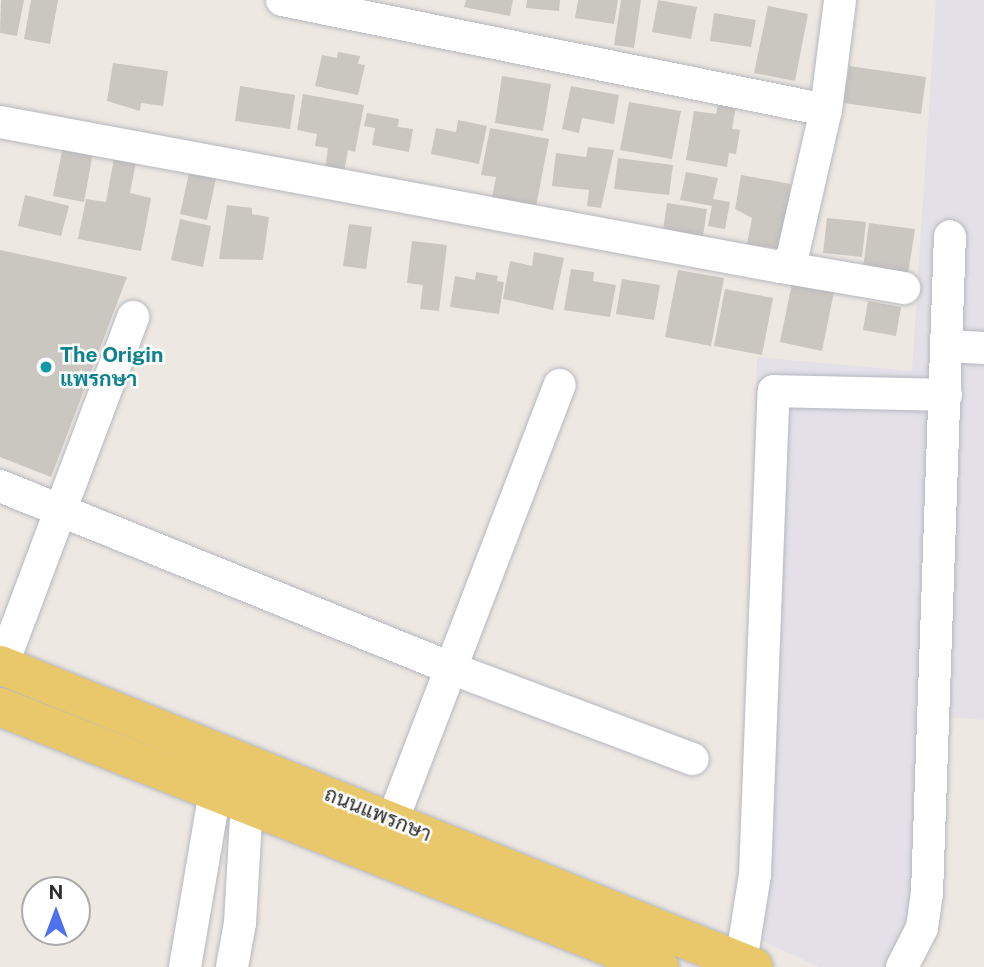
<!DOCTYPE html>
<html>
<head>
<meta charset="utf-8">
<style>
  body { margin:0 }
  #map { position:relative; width:984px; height:967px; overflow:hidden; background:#eee8e2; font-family:"Public Sans",Sarabun,sans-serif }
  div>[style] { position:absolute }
  .industrial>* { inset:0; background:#e3e1e7 }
  .building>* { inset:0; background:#cac6c0 }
  .roads { filter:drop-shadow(0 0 2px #b5b8c0) drop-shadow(0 0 2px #b5b8c0) }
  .minor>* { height:32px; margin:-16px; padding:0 16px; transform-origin:16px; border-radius:16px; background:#fff }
  .major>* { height:38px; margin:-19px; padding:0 19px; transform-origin:19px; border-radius:19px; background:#e9c86c }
  .dots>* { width:19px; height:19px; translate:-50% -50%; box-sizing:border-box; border:4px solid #fff; border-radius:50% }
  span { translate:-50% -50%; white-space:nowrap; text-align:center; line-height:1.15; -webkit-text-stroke:5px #fff; paint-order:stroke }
  .culture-label { font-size:21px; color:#0d838f; font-weight:700 }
  .left { translate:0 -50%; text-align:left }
  .street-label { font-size:21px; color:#2e2e2e }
  .north { position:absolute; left:21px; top:876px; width:70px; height:70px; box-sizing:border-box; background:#fff; border:2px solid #ababab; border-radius:50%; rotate:0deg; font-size:19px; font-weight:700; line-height:28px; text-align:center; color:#2e2e2e }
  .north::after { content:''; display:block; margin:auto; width:24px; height:32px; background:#4e71ef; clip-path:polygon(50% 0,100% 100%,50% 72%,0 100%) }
</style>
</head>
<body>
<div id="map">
  <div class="industrial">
    <div style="clip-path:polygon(936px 0,984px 0,984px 720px,942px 717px,915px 967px,819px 967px,730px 926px,742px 883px,757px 357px,912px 371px)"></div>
  </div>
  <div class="building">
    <div style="clip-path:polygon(1px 0,24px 0,17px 36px,0 33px)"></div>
    <div style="clip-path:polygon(31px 0,58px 0,50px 44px,24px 39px)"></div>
    <div style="clip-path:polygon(466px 0,513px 0,510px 16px,464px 7px)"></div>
    <div style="clip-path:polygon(527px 0,560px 0,559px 11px,526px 8px)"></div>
    <div style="clip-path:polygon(578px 0,618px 0,614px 24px,575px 18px)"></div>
    <div style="clip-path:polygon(621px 0,641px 0,634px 48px,614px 45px)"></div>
    <div style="clip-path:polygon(658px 0,697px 7px,691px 39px,652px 32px)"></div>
    <div style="clip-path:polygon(768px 6px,808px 14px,795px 81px,754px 73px)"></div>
    <div style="clip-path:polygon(714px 13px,756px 20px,751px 47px,710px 41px)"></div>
    <div style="clip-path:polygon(338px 52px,360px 56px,358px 64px,365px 65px,358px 95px,315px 86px,322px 55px,337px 58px)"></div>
    <div style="clip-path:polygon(113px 63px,168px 71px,163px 106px,141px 103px,140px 111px,107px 101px)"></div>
    <div style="clip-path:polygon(849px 66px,926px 77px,921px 114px,844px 103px)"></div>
    <div style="clip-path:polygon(502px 76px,551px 84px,543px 131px,495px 123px)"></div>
    <div style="clip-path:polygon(240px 86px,295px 95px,290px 129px,235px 121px)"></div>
    <div style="clip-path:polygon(571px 86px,619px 95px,614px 124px,582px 118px,579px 133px,562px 129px)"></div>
    <div style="clip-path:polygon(303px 94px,364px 105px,355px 152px,348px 150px,344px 172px,325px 169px,328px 148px,315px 146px,317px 134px,297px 130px)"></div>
    <div style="clip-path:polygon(719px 99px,737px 101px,732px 129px,740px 130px,736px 154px,729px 153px,727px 167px,686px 160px,694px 111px,716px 114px)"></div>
    <div style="clip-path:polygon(629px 102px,681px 111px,672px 159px,620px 150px)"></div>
    <div style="clip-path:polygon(367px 113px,399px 119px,398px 127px,413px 129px,409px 152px,372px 145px,375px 128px,364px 126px)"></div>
    <div style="clip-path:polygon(458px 120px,487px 126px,479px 164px,431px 154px,436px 128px,456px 132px)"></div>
    <div style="clip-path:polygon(490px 128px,549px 139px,536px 207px,492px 198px,496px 177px,481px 175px)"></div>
    <div style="clip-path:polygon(63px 146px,93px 152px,84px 202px,53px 196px)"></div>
    <div style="clip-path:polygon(588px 147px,614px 150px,601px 208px,587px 206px,589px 190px,552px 186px,556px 153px,586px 157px)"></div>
    <div style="clip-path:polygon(114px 158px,136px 162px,130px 193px,151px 198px,141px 251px,78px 239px,86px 199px,106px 202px)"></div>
    <div style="clip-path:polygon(618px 158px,673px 165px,669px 195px,614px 189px)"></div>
    <div style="clip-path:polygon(190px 169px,217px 174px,207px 220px,180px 214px)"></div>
    <div style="clip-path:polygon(686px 172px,718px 178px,713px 199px,730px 202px,725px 229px,708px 226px,712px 206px,680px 200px)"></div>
    <div style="clip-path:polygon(741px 175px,791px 184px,780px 249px,747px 244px,752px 218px,735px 209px)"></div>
    <div style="clip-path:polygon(25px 195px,69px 206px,61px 236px,18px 226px)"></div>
    <div style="clip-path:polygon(667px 203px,707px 209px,703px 236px,663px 230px)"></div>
    <div style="clip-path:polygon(227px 205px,252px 208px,252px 214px,269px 217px,263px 260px,219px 259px)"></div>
    <div style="clip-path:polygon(827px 218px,866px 222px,862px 257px,823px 253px)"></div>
    <div style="clip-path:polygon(180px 219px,211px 226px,203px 267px,171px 260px)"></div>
    <div style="clip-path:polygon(869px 223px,915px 229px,908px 274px,863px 268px)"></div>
    <div style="clip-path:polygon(349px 224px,372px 227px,366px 269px,343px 266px)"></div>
    <div style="clip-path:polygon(412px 241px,447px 245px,439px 311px,420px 309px,423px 285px,407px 283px)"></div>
    <div style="clip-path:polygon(0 250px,127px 277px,51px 477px,0 457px)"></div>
    <div style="clip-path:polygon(534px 252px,564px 258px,553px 310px,503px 299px,510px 261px,532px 266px)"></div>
    <div style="clip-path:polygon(571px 269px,594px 272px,593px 281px,616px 285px,610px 317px,564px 310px)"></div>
    <div style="clip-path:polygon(678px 270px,724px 278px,711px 346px,665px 337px)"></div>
    <div style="clip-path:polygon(476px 272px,498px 276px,497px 281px,504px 282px,499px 314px,450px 307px,455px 276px,475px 280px)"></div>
    <div style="clip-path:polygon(622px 279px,660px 285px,654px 320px,616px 314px)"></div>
    <div style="clip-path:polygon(792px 283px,834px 292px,822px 351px,780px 342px)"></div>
    <div style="clip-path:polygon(725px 289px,773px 298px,762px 355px,714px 346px)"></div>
    <div style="clip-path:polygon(868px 301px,901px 307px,896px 336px,863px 330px)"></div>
  </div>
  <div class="roads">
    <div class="minor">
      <div style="left:282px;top:0;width:555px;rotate:11.43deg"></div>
      <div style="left:0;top:122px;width:794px;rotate:10.52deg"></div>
      <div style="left:781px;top:267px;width:14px;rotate:-39deg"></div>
      <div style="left:792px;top:258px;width:152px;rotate:-77.1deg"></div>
      <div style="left:826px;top:110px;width:111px;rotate:-82.7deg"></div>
      <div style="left:781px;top:267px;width:125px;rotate:9.7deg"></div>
      <div style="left:947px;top:346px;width:37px;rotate:3deg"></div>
      <div style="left:0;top:486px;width:489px;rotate:22deg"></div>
      <div style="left:453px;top:669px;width:256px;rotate:20.6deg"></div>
      <div style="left:2px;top:666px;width:373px;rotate:-69.4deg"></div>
      <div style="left:393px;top:819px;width:465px;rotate:-69deg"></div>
      <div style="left:741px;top:962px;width:88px;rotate:-80.9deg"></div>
      <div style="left:755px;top:875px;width:484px;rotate:-87.8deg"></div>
      <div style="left:774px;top:391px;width:172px;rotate:1.3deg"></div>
      <div style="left:185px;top:967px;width:179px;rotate:-80.3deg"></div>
      <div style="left:232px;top:967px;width:45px;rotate:-79.7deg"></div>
      <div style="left:240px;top:923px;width:120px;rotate:-86.7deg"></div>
      <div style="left:902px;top:967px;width:44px;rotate:-62.9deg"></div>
      <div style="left:922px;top:928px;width:35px;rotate:-82deg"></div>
      <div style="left:927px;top:893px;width:657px;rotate:-88deg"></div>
    </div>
    <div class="major">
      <div style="left:0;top:665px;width:812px;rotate:21.83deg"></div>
      <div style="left:0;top:707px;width:709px;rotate:21.5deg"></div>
    </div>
  </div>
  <div class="dots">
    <div style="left:46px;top:367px;background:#0f9aa8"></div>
  </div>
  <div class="culture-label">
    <span class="left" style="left:60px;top:367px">The Origin<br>แพรกษา</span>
  </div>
  <div class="street-label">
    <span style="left:378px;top:814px;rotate:22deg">ถนนแพรกษา</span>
  </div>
  <div class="north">N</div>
</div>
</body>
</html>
